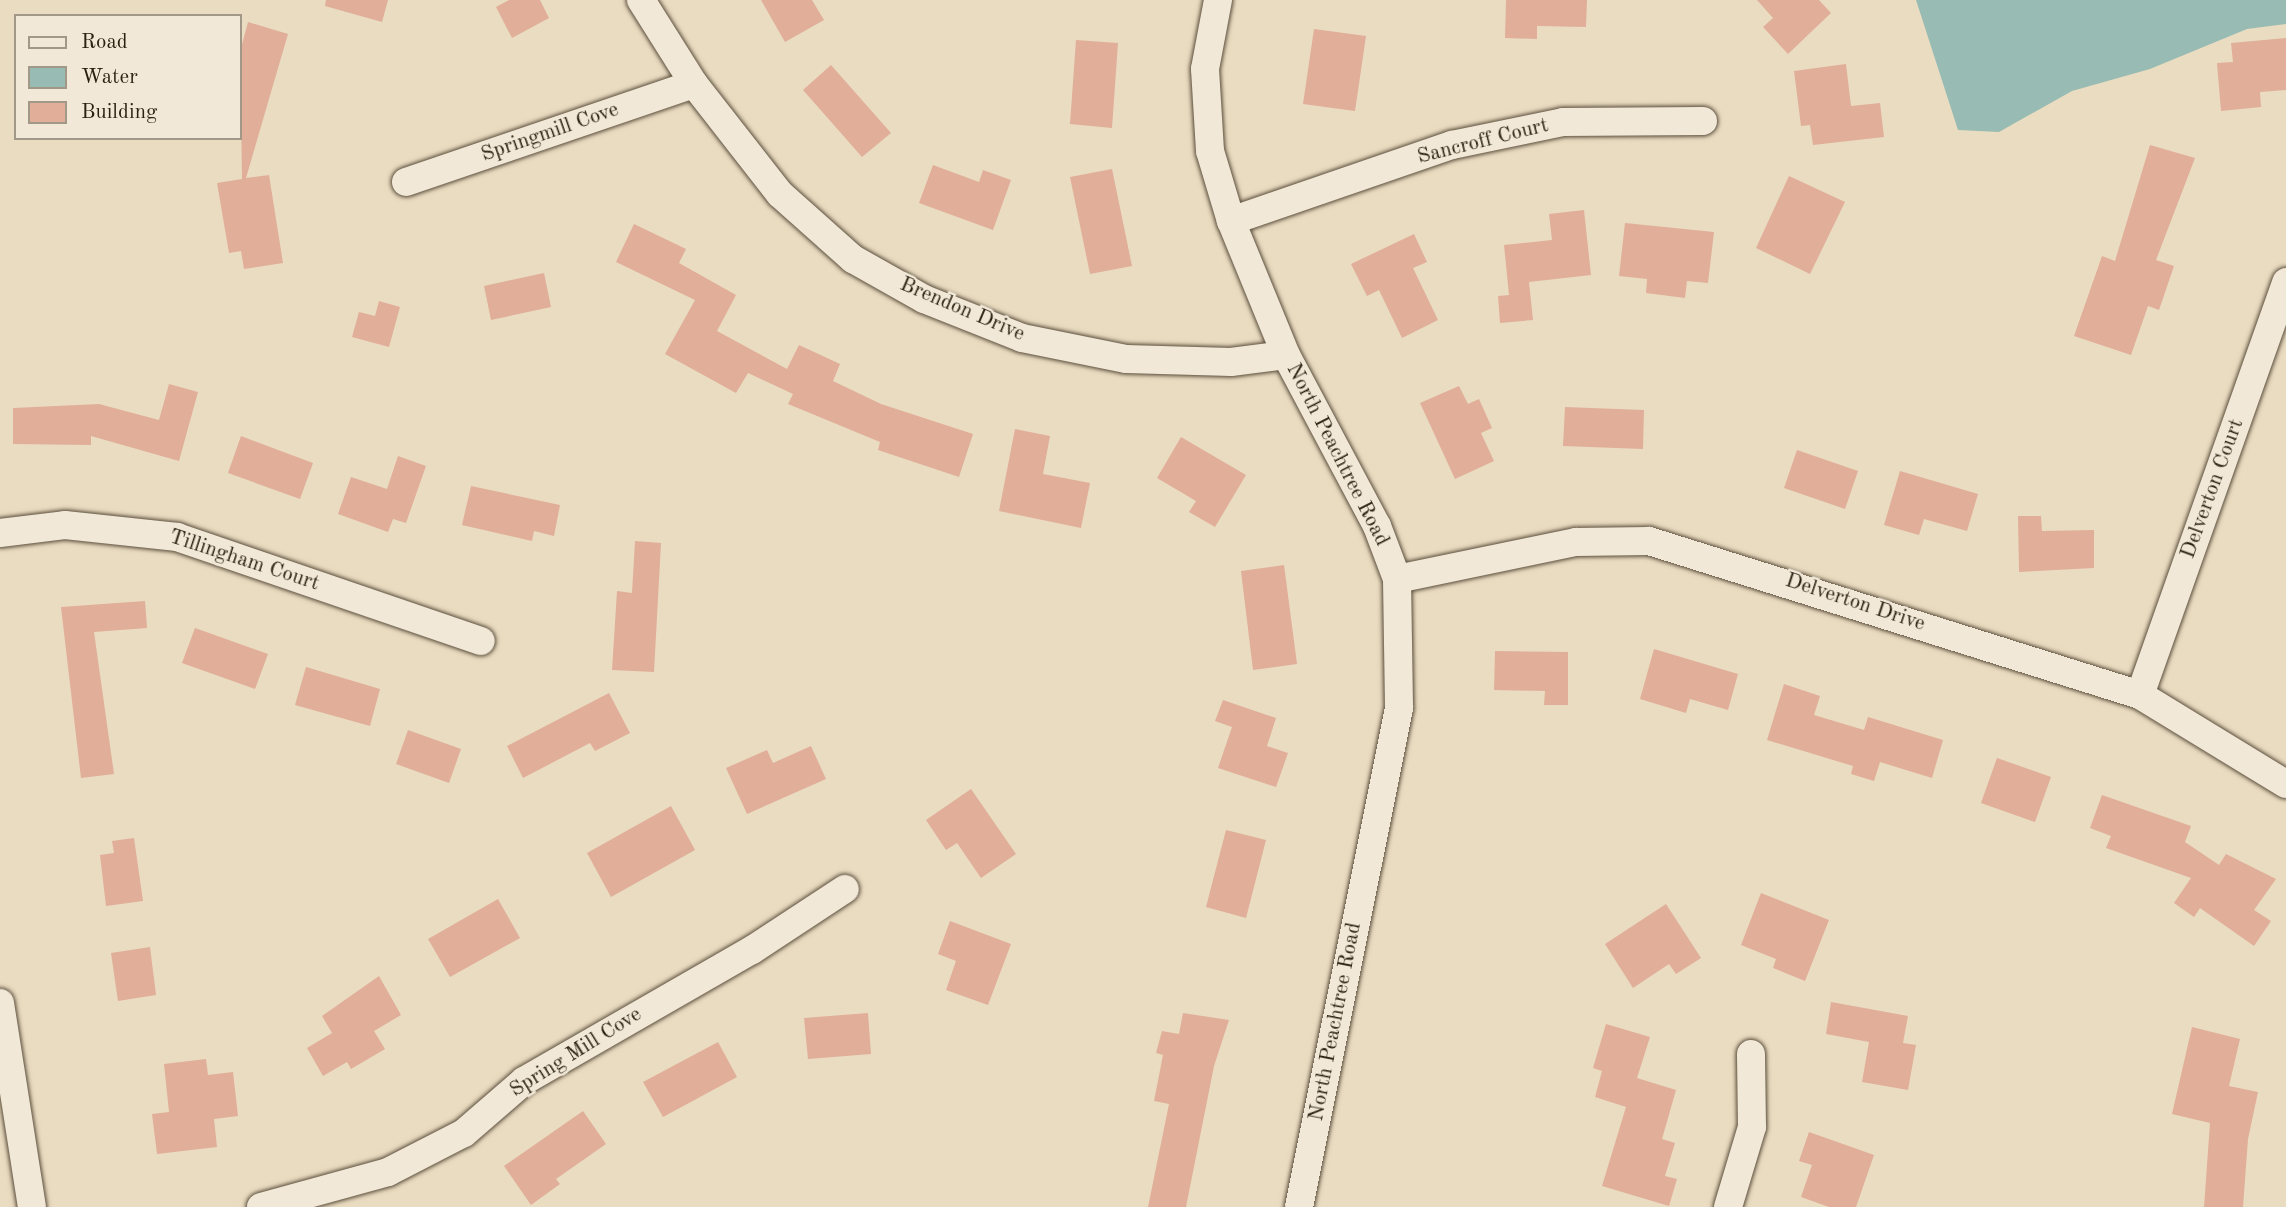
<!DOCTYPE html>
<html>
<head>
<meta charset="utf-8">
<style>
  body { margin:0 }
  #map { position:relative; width:2286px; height:1207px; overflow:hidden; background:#eadcc1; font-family:"Old Standard TT",serif }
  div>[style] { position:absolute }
  .water>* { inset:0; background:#98bcb3 }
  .building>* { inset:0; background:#e0ae99 }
  .roads { filter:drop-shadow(0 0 2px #5c4f3d) drop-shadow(0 0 2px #5c4f3d) }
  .minor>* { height:28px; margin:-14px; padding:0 14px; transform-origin:14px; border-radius:14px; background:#f1e8d7 }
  span { translate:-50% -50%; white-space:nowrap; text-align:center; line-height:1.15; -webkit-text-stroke:5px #f1e8d7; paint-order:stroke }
  .street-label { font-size:21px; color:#2c2011 }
  .legend { position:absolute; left:14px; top:14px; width:228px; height:126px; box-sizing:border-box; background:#f1e8d7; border:2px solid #a29888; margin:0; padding:9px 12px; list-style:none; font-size:21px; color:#2c2011 }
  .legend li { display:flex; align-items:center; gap:14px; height:35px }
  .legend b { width:35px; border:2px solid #a29888 }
</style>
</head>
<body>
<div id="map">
  <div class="water">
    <div style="clip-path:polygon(1916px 0,2286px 0,2286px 24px,2247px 29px,2150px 69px,2072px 91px,1999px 132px,1958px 130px)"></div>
  </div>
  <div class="building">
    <div style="clip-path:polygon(326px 0,388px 0,382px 22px,325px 6px)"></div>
    <div style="clip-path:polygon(509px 0,540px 0,549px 18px,512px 38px,496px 7px)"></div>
    <div style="clip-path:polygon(761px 0,812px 0,824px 20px,785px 42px)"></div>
    <div style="clip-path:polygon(1506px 0,1587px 0,1586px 27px,1537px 26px,1537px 39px,1505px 38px)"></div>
    <div style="clip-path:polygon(1757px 0,1819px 0,1831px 13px,1788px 54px,1763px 27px,1773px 18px)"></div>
    <div style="clip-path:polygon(248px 22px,288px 34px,246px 178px,269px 175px,283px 263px,244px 269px,241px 251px,229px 253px,217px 183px,242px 179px,240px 52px)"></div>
    <div style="clip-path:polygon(1314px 29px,1366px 36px,1355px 111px,1303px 104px)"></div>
    <div style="clip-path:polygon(2286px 38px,2286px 90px,2260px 92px,2261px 107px,2221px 111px,2217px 63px,2233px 62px,2231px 43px)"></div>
    <div style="clip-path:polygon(1076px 40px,1118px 43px,1112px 128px,1070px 124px)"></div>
    <div style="clip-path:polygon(1846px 64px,1851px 106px,1880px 103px,1884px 137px,1813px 145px,1810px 125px,1801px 126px,1794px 71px)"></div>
    <div style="clip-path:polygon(831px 65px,891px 133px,862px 157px,803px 90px)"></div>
    <div style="clip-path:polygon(2150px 145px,2195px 158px,2156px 260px,2174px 266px,2159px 310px,2148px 306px,2131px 355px,2074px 336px,2102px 256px,2115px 261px)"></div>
    <div style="clip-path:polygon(933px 165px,979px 182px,983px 170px,1011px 180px,993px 230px,919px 203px)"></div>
    <div style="clip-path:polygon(1112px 169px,1132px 266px,1090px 274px,1070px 177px)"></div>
    <div style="clip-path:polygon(1789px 176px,1845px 202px,1810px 274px,1756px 248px)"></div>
    <div style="clip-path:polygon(1584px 210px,1591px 275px,1529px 282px,1533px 320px,1500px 323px,1498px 296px,1509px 295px,1504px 245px,1552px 240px,1549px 214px)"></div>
    <div style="clip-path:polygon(1625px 223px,1714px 232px,1708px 283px,1687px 281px,1685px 298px,1646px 293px,1647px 279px,1619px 276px)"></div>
    <div style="clip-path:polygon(634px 224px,686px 249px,679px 263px,736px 295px,717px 331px,787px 369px,799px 345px,840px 364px,833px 381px,881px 404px,973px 434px,959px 477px,878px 450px,880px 442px,788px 404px,793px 394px,748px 373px,736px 393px,665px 354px,695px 300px,616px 262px)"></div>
    <div style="clip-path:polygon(1414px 234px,1427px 262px,1413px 268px,1438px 320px,1402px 338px,1379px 290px,1367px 296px,1351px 264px)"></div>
    <div style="clip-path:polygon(544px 273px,551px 307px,491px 320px,484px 286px)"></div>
    <div style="clip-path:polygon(379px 301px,400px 307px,389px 347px,352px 337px,359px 312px,375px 316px)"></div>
    <div style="clip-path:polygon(169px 384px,198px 392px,179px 461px,91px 436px,91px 445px,13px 444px,13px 408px,99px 404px,159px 420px)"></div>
    <div style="clip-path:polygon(1459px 386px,1468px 404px,1479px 399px,1492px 428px,1481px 433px,1494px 461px,1455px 479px,1420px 403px)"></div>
    <div style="clip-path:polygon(1565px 407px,1644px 410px,1643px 449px,1563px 446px)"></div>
    <div style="clip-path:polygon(1015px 429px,1050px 436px,1043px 474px,1090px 483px,1081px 528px,999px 511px)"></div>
    <div style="clip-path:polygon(241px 436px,313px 463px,300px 499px,228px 473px)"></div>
    <div style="clip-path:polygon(1181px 437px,1246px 475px,1215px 527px,1189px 512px,1196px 501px,1157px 478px)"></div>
    <div style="clip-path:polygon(1797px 450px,1858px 471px,1845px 509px,1784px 488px)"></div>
    <div style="clip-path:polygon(398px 456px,426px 466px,406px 523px,393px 519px,388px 532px,338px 514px,351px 477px,387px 489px)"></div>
    <div style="clip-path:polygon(1900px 471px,1978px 494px,1967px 531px,1924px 519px,1919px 535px,1884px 525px)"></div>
    <div style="clip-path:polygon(471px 486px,560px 505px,554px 536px,534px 531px,532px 541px,462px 525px)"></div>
    <div style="clip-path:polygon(2018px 516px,2041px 516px,2042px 531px,2094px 530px,2094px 568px,2019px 572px)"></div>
    <div style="clip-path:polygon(635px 541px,661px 543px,654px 672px,612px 670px,617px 591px,632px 593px)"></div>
    <div style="clip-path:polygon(1284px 565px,1297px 664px,1253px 670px,1241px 571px)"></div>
    <div style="clip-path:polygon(145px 601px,147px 628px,94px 632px,114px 774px,81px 778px,61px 607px)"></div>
    <div style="clip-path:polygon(195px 628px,268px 654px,255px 689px,182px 663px)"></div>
    <div style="clip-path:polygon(1654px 649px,1738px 674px,1728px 710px,1690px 699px,1686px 713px,1640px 699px)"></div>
    <div style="clip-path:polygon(1495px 651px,1568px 652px,1568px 705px,1544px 705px,1545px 691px,1494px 690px)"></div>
    <div style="clip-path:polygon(306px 667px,380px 689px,370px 726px,295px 705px)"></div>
    <div style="clip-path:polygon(1784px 684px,1820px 696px,1814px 715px,1864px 730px,1868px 717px,1943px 740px,1932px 778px,1880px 762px,1874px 781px,1851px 774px,1853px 766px,1767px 740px)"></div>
    <div style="clip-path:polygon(609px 693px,630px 733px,595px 751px,590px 743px,523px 778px,507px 746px)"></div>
    <div style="clip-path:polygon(1223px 700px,1276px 718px,1267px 746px,1288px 753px,1276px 787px,1218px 768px,1232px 727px,1215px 721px)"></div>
    <div style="clip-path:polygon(408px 730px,461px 749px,449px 783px,396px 764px)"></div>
    <div style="clip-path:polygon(811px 746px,826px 779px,747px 814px,726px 768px,767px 750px,773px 763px)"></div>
    <div style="clip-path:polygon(1997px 758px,2051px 777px,2035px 822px,1981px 803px)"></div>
    <div style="clip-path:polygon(971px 789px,1016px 854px,981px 878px,957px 843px,946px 850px,926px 820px)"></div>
    <div style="clip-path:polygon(2102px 795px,2191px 826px,2185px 842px,2219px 865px,2226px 854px,2276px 879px,2254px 910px,2271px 921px,2254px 946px,2200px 908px,2194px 917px,2174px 903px,2191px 878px,2106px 848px,2111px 836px,2090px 828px)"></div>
    <div style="clip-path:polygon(671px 806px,695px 850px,611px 897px,587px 853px)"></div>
    <div style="clip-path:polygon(1226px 830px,1266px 840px,1246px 918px,1206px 907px)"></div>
    <div style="clip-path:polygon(134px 838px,143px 901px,106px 906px,100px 855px,114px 853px,112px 841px)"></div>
    <div style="clip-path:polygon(1761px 893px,1829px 920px,1805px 981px,1773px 968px,1776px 959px,1741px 945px)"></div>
    <div style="clip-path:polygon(498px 899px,520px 938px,450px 977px,428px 939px)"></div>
    <div style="clip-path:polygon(1666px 904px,1701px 958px,1676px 974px,1669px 964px,1633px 988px,1605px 944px)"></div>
    <div style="clip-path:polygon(950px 921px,1011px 944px,988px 1005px,946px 990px,956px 961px,938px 954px)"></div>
    <div style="clip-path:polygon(150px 947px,156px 995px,118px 1001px,111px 953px)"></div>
    <div style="clip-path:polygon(379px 976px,401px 1015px,374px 1031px,385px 1049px,351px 1069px,347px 1062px,323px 1076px,307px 1048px,332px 1033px,322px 1016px)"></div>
    <div style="clip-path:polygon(1831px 1002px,1908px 1016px,1903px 1043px,1916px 1045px,1908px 1090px,1862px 1082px,1869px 1042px,1826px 1034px)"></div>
    <div style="clip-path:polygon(868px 1013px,871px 1054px,808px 1059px,804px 1018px)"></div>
    <div style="clip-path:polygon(1183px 1013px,1229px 1020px,1214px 1066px,1186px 1207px,1148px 1207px,1169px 1104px,1154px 1101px,1163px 1055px,1156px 1053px,1162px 1031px,1179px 1034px)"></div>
    <div style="clip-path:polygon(1606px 1024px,1650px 1037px,1637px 1078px,1676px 1090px,1662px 1139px,1675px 1143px,1665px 1176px,1677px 1179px,1669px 1206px,1602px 1186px,1626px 1107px,1595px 1097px,1602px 1071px,1593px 1068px)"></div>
    <div style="clip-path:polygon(2192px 1027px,2240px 1039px,2229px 1086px,2258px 1092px,2248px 1139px,2243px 1207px,2204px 1207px,2210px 1123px,2172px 1114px)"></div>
    <div style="clip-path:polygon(718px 1042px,737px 1077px,663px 1117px,643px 1082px)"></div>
    <div style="clip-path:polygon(206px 1059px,208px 1075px,233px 1072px,238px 1116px,214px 1119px,217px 1147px,157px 1154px,152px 1114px,169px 1112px,164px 1064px)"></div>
    <div style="clip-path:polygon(583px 1111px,606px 1144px,556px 1179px,560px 1184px,531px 1205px,504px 1166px)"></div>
    <div style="clip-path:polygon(1809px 1132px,1874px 1155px,1856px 1207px,1829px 1207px,1801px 1197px,1812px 1165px,1799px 1161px)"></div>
  </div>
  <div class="roads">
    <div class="minor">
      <div style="left:641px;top:0;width:99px;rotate:57.8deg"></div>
      <div style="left:694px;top:84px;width:140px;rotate:52deg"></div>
      <div style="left:780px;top:194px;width:98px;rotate:41.7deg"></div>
      <div style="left:853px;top:259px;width:81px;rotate:29.4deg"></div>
      <div style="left:924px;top:299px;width:105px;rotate:21.7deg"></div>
      <div style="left:1022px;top:338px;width:106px;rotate:11.4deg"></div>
      <div style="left:1126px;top:359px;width:105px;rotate:1.6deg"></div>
      <div style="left:1231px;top:362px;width:55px;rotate:-7.3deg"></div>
      <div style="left:1218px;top:0;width:70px;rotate:100.7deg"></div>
      <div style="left:1205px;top:69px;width:82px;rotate:86.5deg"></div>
      <div style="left:1210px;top:151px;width:73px;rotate:73.3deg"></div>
      <div style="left:1231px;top:221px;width:145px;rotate:67.7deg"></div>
      <div style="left:1286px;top:355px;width:194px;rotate:62deg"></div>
      <div style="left:1377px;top:526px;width:57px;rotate:69.3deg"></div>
      <div style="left:1397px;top:579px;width:129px;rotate:89.1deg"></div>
      <div style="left:1399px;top:708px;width:509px;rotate:101.33deg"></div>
      <div style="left:406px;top:182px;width:304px;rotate:-18.8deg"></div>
      <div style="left:1231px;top:221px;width:234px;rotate:-19deg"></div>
      <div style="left:1452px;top:145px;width:113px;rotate:-11.7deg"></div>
      <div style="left:1563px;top:122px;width:140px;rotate:-0.4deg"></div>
      <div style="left:0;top:533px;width:65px;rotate:-7deg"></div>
      <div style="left:65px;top:525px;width:113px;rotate:6.1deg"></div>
      <div style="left:177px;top:537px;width:321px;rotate:18.9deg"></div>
      <div style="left:1397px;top:579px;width:183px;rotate:-11.7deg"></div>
      <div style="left:1576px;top:542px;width:73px;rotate:-0.8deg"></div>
      <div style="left:1649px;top:541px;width:515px;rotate:17.41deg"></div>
      <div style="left:2140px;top:695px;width:171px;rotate:31.4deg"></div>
      <div style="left:2140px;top:695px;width:438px;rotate:-70.5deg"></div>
      <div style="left:0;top:1003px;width:206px;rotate:81.1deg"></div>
      <div style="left:261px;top:1207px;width:132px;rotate:-15.4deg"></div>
      <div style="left:388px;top:1172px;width:85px;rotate:-27.2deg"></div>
      <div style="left:464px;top:1133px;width:79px;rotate:-40.9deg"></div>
      <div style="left:524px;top:1081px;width:263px;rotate:-29.9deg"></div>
      <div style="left:752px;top:950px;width:111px;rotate:-33.3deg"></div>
      <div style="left:1728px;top:1207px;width:84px;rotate:-73.3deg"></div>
      <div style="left:1752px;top:1127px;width:73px;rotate:-90.8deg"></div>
    </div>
  </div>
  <div class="street-label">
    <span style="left:550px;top:133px;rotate:-19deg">Springmill Cove</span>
    <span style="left:1483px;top:142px;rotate:-14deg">Sancroff Court</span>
    <span style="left:962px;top:310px;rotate:23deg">Brendon Drive</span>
    <span style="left:1337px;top:455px;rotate:63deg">North Peachtree Road</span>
    <span style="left:2213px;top:489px;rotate:-70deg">Delverton Court</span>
    <span style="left:244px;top:561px;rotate:18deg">Tillingham Court</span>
    <span style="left:1855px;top:603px;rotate:18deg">Delverton Drive</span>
    <span style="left:1336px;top:1022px;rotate:-79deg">North Peachtree Road</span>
    <span style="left:576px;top:1053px;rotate:-32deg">Spring Mill Cove</span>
  </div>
  <ul class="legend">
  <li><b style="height:9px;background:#f1e8d7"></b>Road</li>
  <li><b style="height:19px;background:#98bcb3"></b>Water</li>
  <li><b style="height:19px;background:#e0ae99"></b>Building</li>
  </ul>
</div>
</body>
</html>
